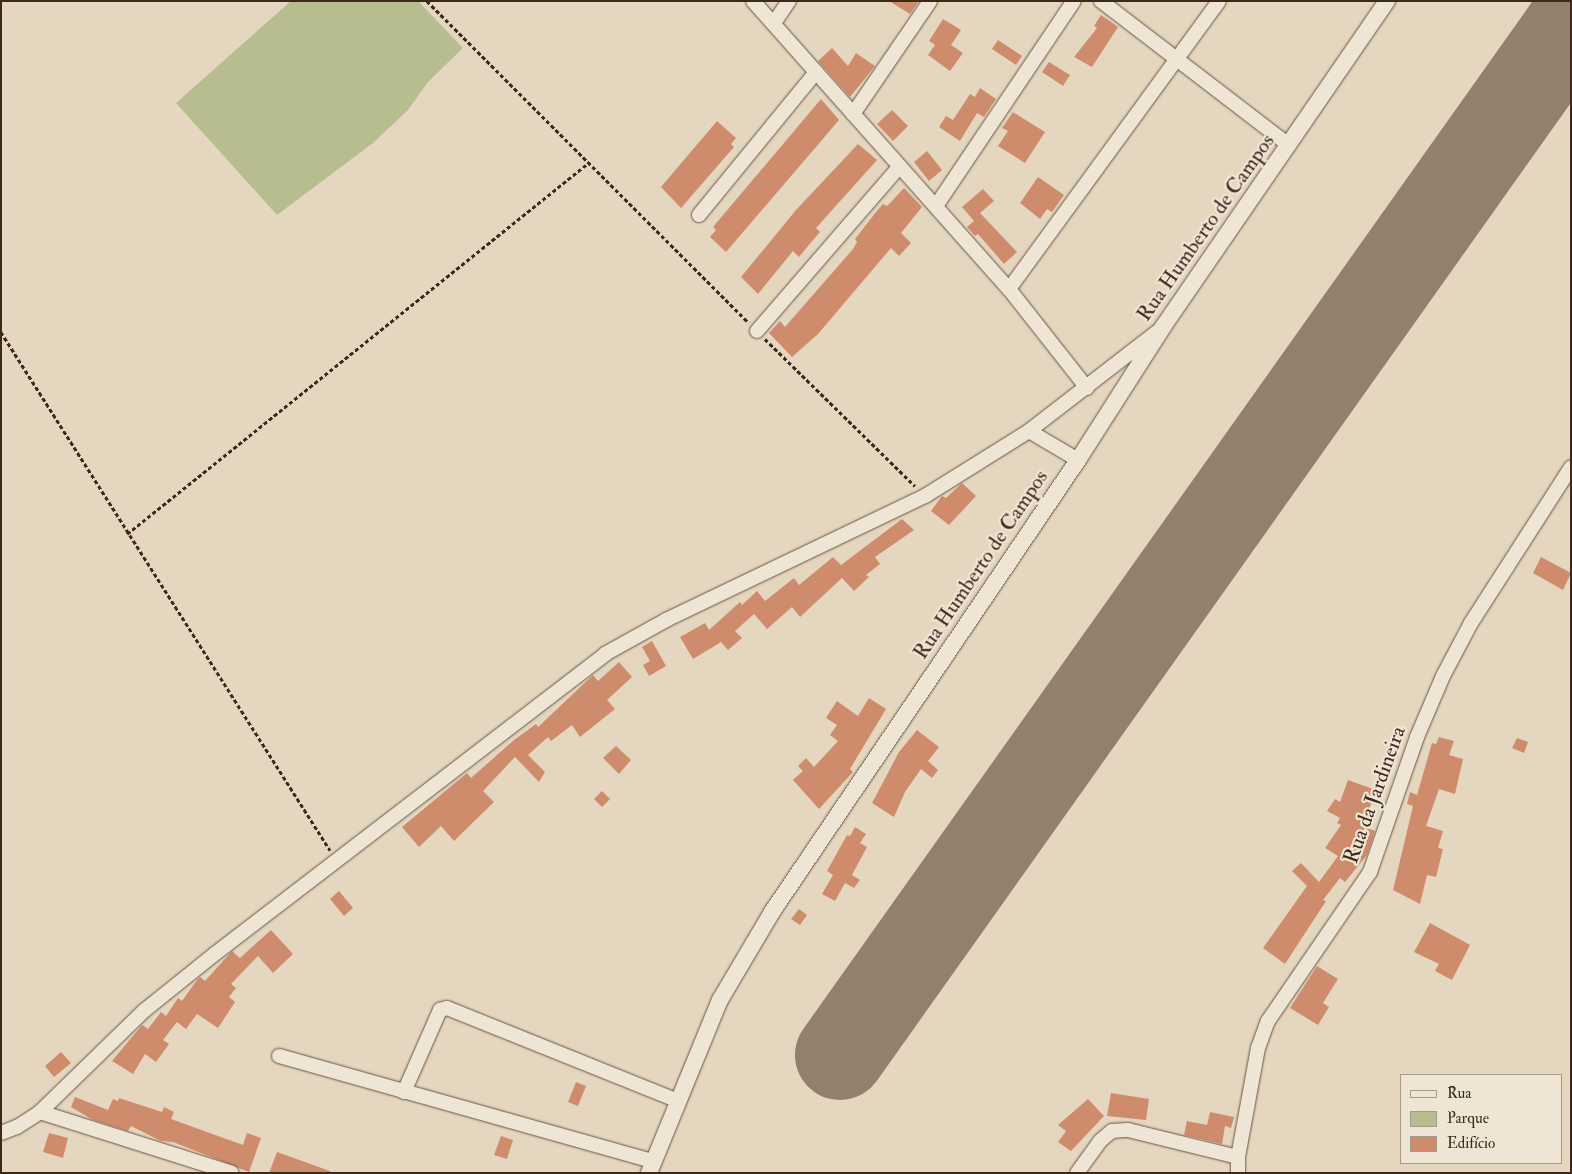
<!DOCTYPE html>
<html>
<head>
<meta charset="utf-8">
<style>
  body { margin:0 }
  #map { position:relative; width:1572px; height:1174px; overflow:hidden; background:#e5d7bf; font-family:"IM FELL Double Pica",serif }
  div>[style] { position:absolute }
  .green>* { inset:0; background:#b8bd8f }
  .runway>* { height:90px; margin:-45px; padding:0 45px; transform-origin:45px; border-radius:45px; background:#927f6d }
  .building>* { inset:0; background:#ce8c6d }
  .path>* { height:2.5px; margin-top:-1.25px; transform-origin:0; background:repeating-linear-gradient(90deg,#3e271b 0 4px,transparent 0 6.5px) }
  .roads { filter:drop-shadow(0 0 1px #685344) drop-shadow(0 0 1px #685344) }
  .minor>* { height:14px; margin:-7px; padding:0 7px; transform-origin:7px; border-radius:7px; background:#eee5d5 }
  .tertiary>* { height:16px; margin:-8px; padding:0 8px; transform-origin:8px; border-radius:8px; background:#eee5d5 }
  span { translate:-50% -50%; white-space:nowrap; text-align:center; line-height:1.15; -webkit-text-stroke:4.5px #eee5d5; paint-order:stroke }
  .street-label { font-size:21px; color:#3e271b }
  .frame { position:absolute; inset:0; border:2px solid #3e271b; pointer-events:none }
  .legend { position:absolute; left:1400px; top:1074px; width:162px; height:90px; box-sizing:border-box; background:#eee5d5; border:1px solid #a8998b; margin:0; padding:6px 9px; list-style:none; font-size:15px; color:#3e271b }
  .legend li { display:flex; align-items:center; gap:10px; height:25px }
  .legend b { width:25px; border:1px solid #a8998b }
</style>
</head>
<body>
<div id="map">
  <div class="green">
    <div style="clip-path:polygon(291px 1px,418px 1px,463px 48px,428px 82px,408px 110px,373px 143px,277px 215px,176px 103px)"></div>
  </div>
  <div class="runway">
    <div style="left:840px;top:1055px;width:1263px;rotate:-54.64deg"></div>
  </div>
  <div class="building">
    <div style="clip-path:polygon(889px 1px,919px 1px,910px 14px)"></div>
    <div style="clip-path:polygon(1101px 15px,1118px 27px,1092px 67px,1074px 57px,1097px 28px,1094px 26px)"></div>
    <div style="clip-path:polygon(943px 19px,961px 30px,951px 45px,963px 53px,950px 71px,928px 55px,935px 45px,929px 41px)"></div>
    <div style="clip-path:polygon(998px 40px,1022px 56px,1016px 65px,992px 49px)"></div>
    <div style="clip-path:polygon(832px 48px,848px 66px,856px 53px,875px 66px,850px 97px,818px 61px)"></div>
    <div style="clip-path:polygon(1049px 62px,1070px 75px,1063px 86px,1042px 72px)"></div>
    <div style="clip-path:polygon(980px 88px,996px 99px,984px 117px,977px 113px,960px 141px,939px 127px,946px 116px,953px 120px,970px 94px,975px 97px)"></div>
    <div style="clip-path:polygon(821px 99px,839px 120px,726px 252px,710px 237px,716px 230px,713px 227px)"></div>
    <div style="clip-path:polygon(892px 110px,908px 126px,893px 141px,877px 124px)"></div>
    <div style="clip-path:polygon(1013px 112px,1045px 132px,1025px 163px,998px 146px,1008px 131px,1002px 128px)"></div>
    <div style="clip-path:polygon(717px 121px,736px 138px,731px 144px,734px 147px,681px 208px,661px 187px)"></div>
    <div style="clip-path:polygon(858px 144px,877px 160px,816px 228px,820px 232px,808px 246px,799px 257px,793px 251px,758px 294px,741px 277px,796px 210px)"></div>
    <div style="clip-path:polygon(927px 151px,942px 170px,929px 181px,914px 162px)"></div>
    <div style="clip-path:polygon(1038px 177px,1064px 195px,1052px 212px,1047px 209px,1040px 219px,1020px 203px)"></div>
    <div style="clip-path:polygon(904px 188px,922px 207px,901px 233px,911px 243px,899px 256px,891px 248px,818px 334px,792px 357px,769px 333px,780px 321px,785px 327px,853px 249px,857px 242px,855px 239px,876px 212px,883px 204px,887px 206px,891px 202px)"></div>
    <div style="clip-path:polygon(983px 189px,994px 201px,980px 213px,1017px 252px,1004px 264px,978px 234px,975px 236px,967px 227px,974px 221px,962px 207px)"></div>
    <div style="clip-path:polygon(962px 483px,976px 496px,949px 525px,931px 511px,942px 496px,946px 498px)"></div>
    <div style="clip-path:polygon(902px 519px,914px 530px,875px 557px,880px 564px,866px 575px,869px 577px,854px 591px,842px 578px,800px 617px,792px 607px,767px 629px,754px 614px,735px 631px,742px 638px,728px 650px,721px 642px,693px 659px,680px 637px,705px 623px,709px 630px,740px 602px,742px 605px,757px 591px,765px 601px,794px 578px,799px 585px,833px 557px,841px 565px)"></div>
    <div style="clip-path:polygon(1541px 557px,1571px 573px,1563px 590px,1533px 573px)"></div>
    <div style="clip-path:polygon(652px 641px,666px 666px,649px 676px,643px 665px,650px 661px,642px 647px)"></div>
    <div style="clip-path:polygon(619px 662px,632px 677px,607px 700px,615px 709px,580px 737px,572px 725px,551px 741px,548px 737px,528px 755px,545px 772px,539px 782px,515px 757px,483px 791px,494px 802px,454px 841px,441px 826px,419px 847px,402px 827px,467px 773px,471px 778px,514px 740px,536px 724px,538px 727px,593px 675px,598px 681px)"></div>
    <div style="clip-path:polygon(869px 698px,886px 709px,850px 769px,853px 772px,819px 809px,793px 780px,803px 771px,798px 766px,806px 758px,814px 767px,838px 741px,830px 735px,837px 725px,826px 718px,837px 701px,858px 716px)"></div>
    <div style="clip-path:polygon(917px 730px,939px 747px,928px 761px,938px 770px,932px 778px,921px 769px,905px 792px,894px 817px,872px 803px,899px 752px)"></div>
    <div style="clip-path:polygon(1439px 737px,1454px 741px,1449px 755px,1463px 759px,1455px 794px,1439px 789px,1426px 826px,1443px 831px,1438px 848px,1443px 849px,1436px 877px,1427px 875px,1420px 904px,1393px 890px,1413px 806px,1407px 804px,1410px 792px,1417px 795px,1432px 743px,1436px 744px)"></div>
    <div style="clip-path:polygon(1517px 738px,1528px 742px,1524px 753px,1512px 748px)"></div>
    <div style="clip-path:polygon(616px 746px,631px 760px,619px 774px,603px 758px)"></div>
    <div style="clip-path:polygon(1348px 780px,1376px 790px,1363px 826px,1375px 831px,1367px 855px,1345px 882px,1340px 878px,1323px 900px,1326px 901px,1285px 964px,1263px 948px,1307px 886px,1292px 871px,1301px 863px,1319px 882px,1338px 856px,1325px 848px,1341px 825px,1337px 823px,1340px 818px,1327px 811px,1335px 799px,1340px 802px)"></div>
    <div style="clip-path:polygon(602px 791px,610px 799px,602px 807px,594px 799px)"></div>
    <div style="clip-path:polygon(855px 827px,866px 834px,860px 843px,867px 847px,852px 875px,860px 880px,854px 888px,845px 883px,835px 901px,822px 894px,833px 875px,827px 871px,847px 835px,850px 836px)"></div>
    <div style="clip-path:polygon(339px 891px,353px 908px,344px 916px,330px 899px)"></div>
    <div style="clip-path:polygon(799px 909px,807px 915px,800px 925px,791px 919px)"></div>
    <div style="clip-path:polygon(1430px 923px,1470px 945px,1452px 980px,1435px 971px,1439px 964px,1414px 952px)"></div>
    <div style="clip-path:polygon(271px 930px,293px 954px,273px 973px,258px 956px,231px 984px,236px 988px,229px 997px,235px 1002px,218px 1028px,197px 1014px,186px 1029px,177px 1022px,163px 1040px,169px 1044px,156px 1062px,145px 1054px,133px 1074px,112px 1061px,142px 1025px,148px 1029px,161px 1012px,166px 1016px,178px 998px,182px 1001px,197px 980px,200px 977px,205px 981px,232px 951px,240px 958px)"></div>
    <div style="clip-path:polygon(1317px 966px,1338px 979px,1323px 1003px,1329px 1007px,1318px 1025px,1290px 1008px)"></div>
    <div style="clip-path:polygon(61px 1052px,71px 1063px,54px 1077px,45px 1066px)"></div>
    <div style="clip-path:polygon(576px 1082px,586px 1086px,578px 1106px,568px 1102px)"></div>
    <div style="clip-path:polygon(1111px 1093px,1149px 1099px,1146px 1120px,1107px 1116px)"></div>
    <div style="clip-path:polygon(75px 1097px,108px 1110px,113px 1099px,118px 1101px,119px 1098px,162px 1112px,164px 1107px,174px 1112px,171px 1119px,243px 1145px,247px 1133px,261px 1138px,249px 1172px,173px 1142px,161px 1141px,131px 1126px,128px 1131px,93px 1120px,71px 1107px)"></div>
    <div style="clip-path:polygon(1088px 1099px,1104px 1116px,1071px 1151px,1058px 1142px,1066px 1131px,1058px 1125px)"></div>
    <div style="clip-path:polygon(1210px 1112px,1234px 1117px,1231px 1128px,1225px 1126px,1222px 1144px,1184px 1135px,1187px 1121px,1207px 1125px)"></div>
    <div style="clip-path:polygon(49px 1133px,68px 1138px,63px 1158px,43px 1152px)"></div>
    <div style="clip-path:polygon(501px 1136px,513px 1140px,507px 1159px,494px 1155px)"></div>
    <div style="clip-path:polygon(277px 1152px,330px 1171px,330px 1173px,269px 1173px)"></div>
  </div>
  <div class="path">
    <div style="left:427px;top:1px;width:455px;rotate:45deg"></div>
    <div style="left:1px;top:332px;width:614px;rotate:57.58deg"></div>
    <div style="left:765px;top:339px;width:210px;rotate:44.4deg"></div>
    <div style="left:127px;top:534px;width:590px;rotate:-38.81deg"></div>
  </div>
  <div class="roads">
    <div class="minor">
      <div style="left:753px;top:1px;width:385px;rotate:48.4deg"></div>
      <div style="left:1009px;top:289px;width:126px;rotate:51.8deg"></div>
      <div style="left:1101px;top:1px;width:237px;rotate:37.5deg"></div>
      <div style="left:774px;top:23px;width:27px;rotate:-56deg"></div>
      <div style="left:853px;top:114px;width:137px;rotate:-55.7deg"></div>
      <div style="left:936px;top:206px;width:247px;rotate:-56.1deg"></div>
      <div style="left:699px;top:215px;width:185px;rotate:-50.7deg"></div>
      <div style="left:1009px;top:289px;width:356px;rotate:-53.9deg"></div>
      <div style="left:757px;top:331px;width:218px;rotate:-49.1deg"></div>
      <div style="left:1029px;top:431px;width:57px;rotate:30.6deg"></div>
      <div style="left:279px;top:1056px;width:388px;rotate:15.7deg"></div>
      <div style="left:404px;top:1092px;width:90px;rotate:-66.3deg"></div>
      <div style="left:440px;top:1010px;width:7px;rotate:-16deg"></div>
      <div style="left:447px;top:1008px;width:247px;rotate:21.9deg"></div>
      <div style="left:40px;top:1112px;width:201px;rotate:17.6deg"></div>
      <div style="left:1px;top:1133px;width:17px;rotate:-21deg"></div>
      <div style="left:17px;top:1127px;width:27px;rotate:-33deg"></div>
      <div style="left:40px;top:1112px;width:146px;rotate:-44.2deg"></div>
      <div style="left:145px;top:1010px;width:91px;rotate:-38.8deg"></div>
      <div style="left:216px;top:953px;width:491px;rotate:-37.5deg"></div>
      <div style="left:605px;top:654px;width:70px;rotate:-29.1deg"></div>
      <div style="left:666px;top:620px;width:287px;rotate:-25.6deg"></div>
      <div style="left:925px;top:496px;width:123px;rotate:-32deg"></div>
      <div style="left:1029px;top:431px;width:162px;rotate:-37.7deg"></div>
      <div style="left:1077px;top:1173px;width:39px;rotate:-54deg"></div>
      <div style="left:1100px;top:1141px;width:16px;rotate:-40deg"></div>
      <div style="left:1112px;top:1131px;width:16px;rotate:-4deg"></div>
      <div style="left:1128px;top:1130px;width:113px;rotate:13.8deg"></div>
      <div style="left:1238px;top:1173px;width:16px;rotate:-90deg"></div>
      <div style="left:1238px;top:1157px;width:111px;rotate:-79.6deg"></div>
      <div style="left:1258px;top:1048px;width:29px;rotate:-70deg"></div>
      <div style="left:1268px;top:1021px;width:181px;rotate:-55.6deg"></div>
      <div style="left:1370px;top:872px;width:143px;rotate:-70.8deg"></div>
      <div style="left:1417px;top:737px;width:66px;rotate:-66.9deg"></div>
      <div style="left:1443px;top:676px;width:60px;rotate:-62.2deg"></div>
      <div style="left:1471px;top:623px;width:185px;rotate:-57.3deg"></div>
    </div>
    <div class="tertiary">
      <div style="left:649px;top:1173px;width:187px;rotate:-67.7deg"></div>
      <div style="left:720px;top:1000px;width:102px;rotate:-59.4deg"></div>
      <div style="left:772px;top:912px;width:546px;rotate:-55.9deg"></div>
      <div style="left:1078px;top:460px;width:158px;rotate:-57.4deg"></div>
      <div style="left:1163px;top:327px;width:396px;rotate:-55.5deg"></div>
    </div>
  </div>
  <div class="street-label">
    <span style="left:1206px;top:228px;rotate:-55deg">Rua Humberto de Campos</span>
    <span style="left:981px;top:565px;rotate:-56deg">Rua Humberto de Campos</span>
    <span style="left:1375px;top:795px;rotate:-70deg">Rua da Jardineira</span>
  </div>
  <div class="frame"></div>
  <ul class="legend">
  <li><b style="height:6px;background:#eee5d5"></b>Rua</li>
  <li><b style="height:14px;background:#b8bd8f"></b>Parque</li>
  <li><b style="height:14px;background:#ce8c6d"></b>Edifício</li>
  </ul>
</div>
</body>
</html>
